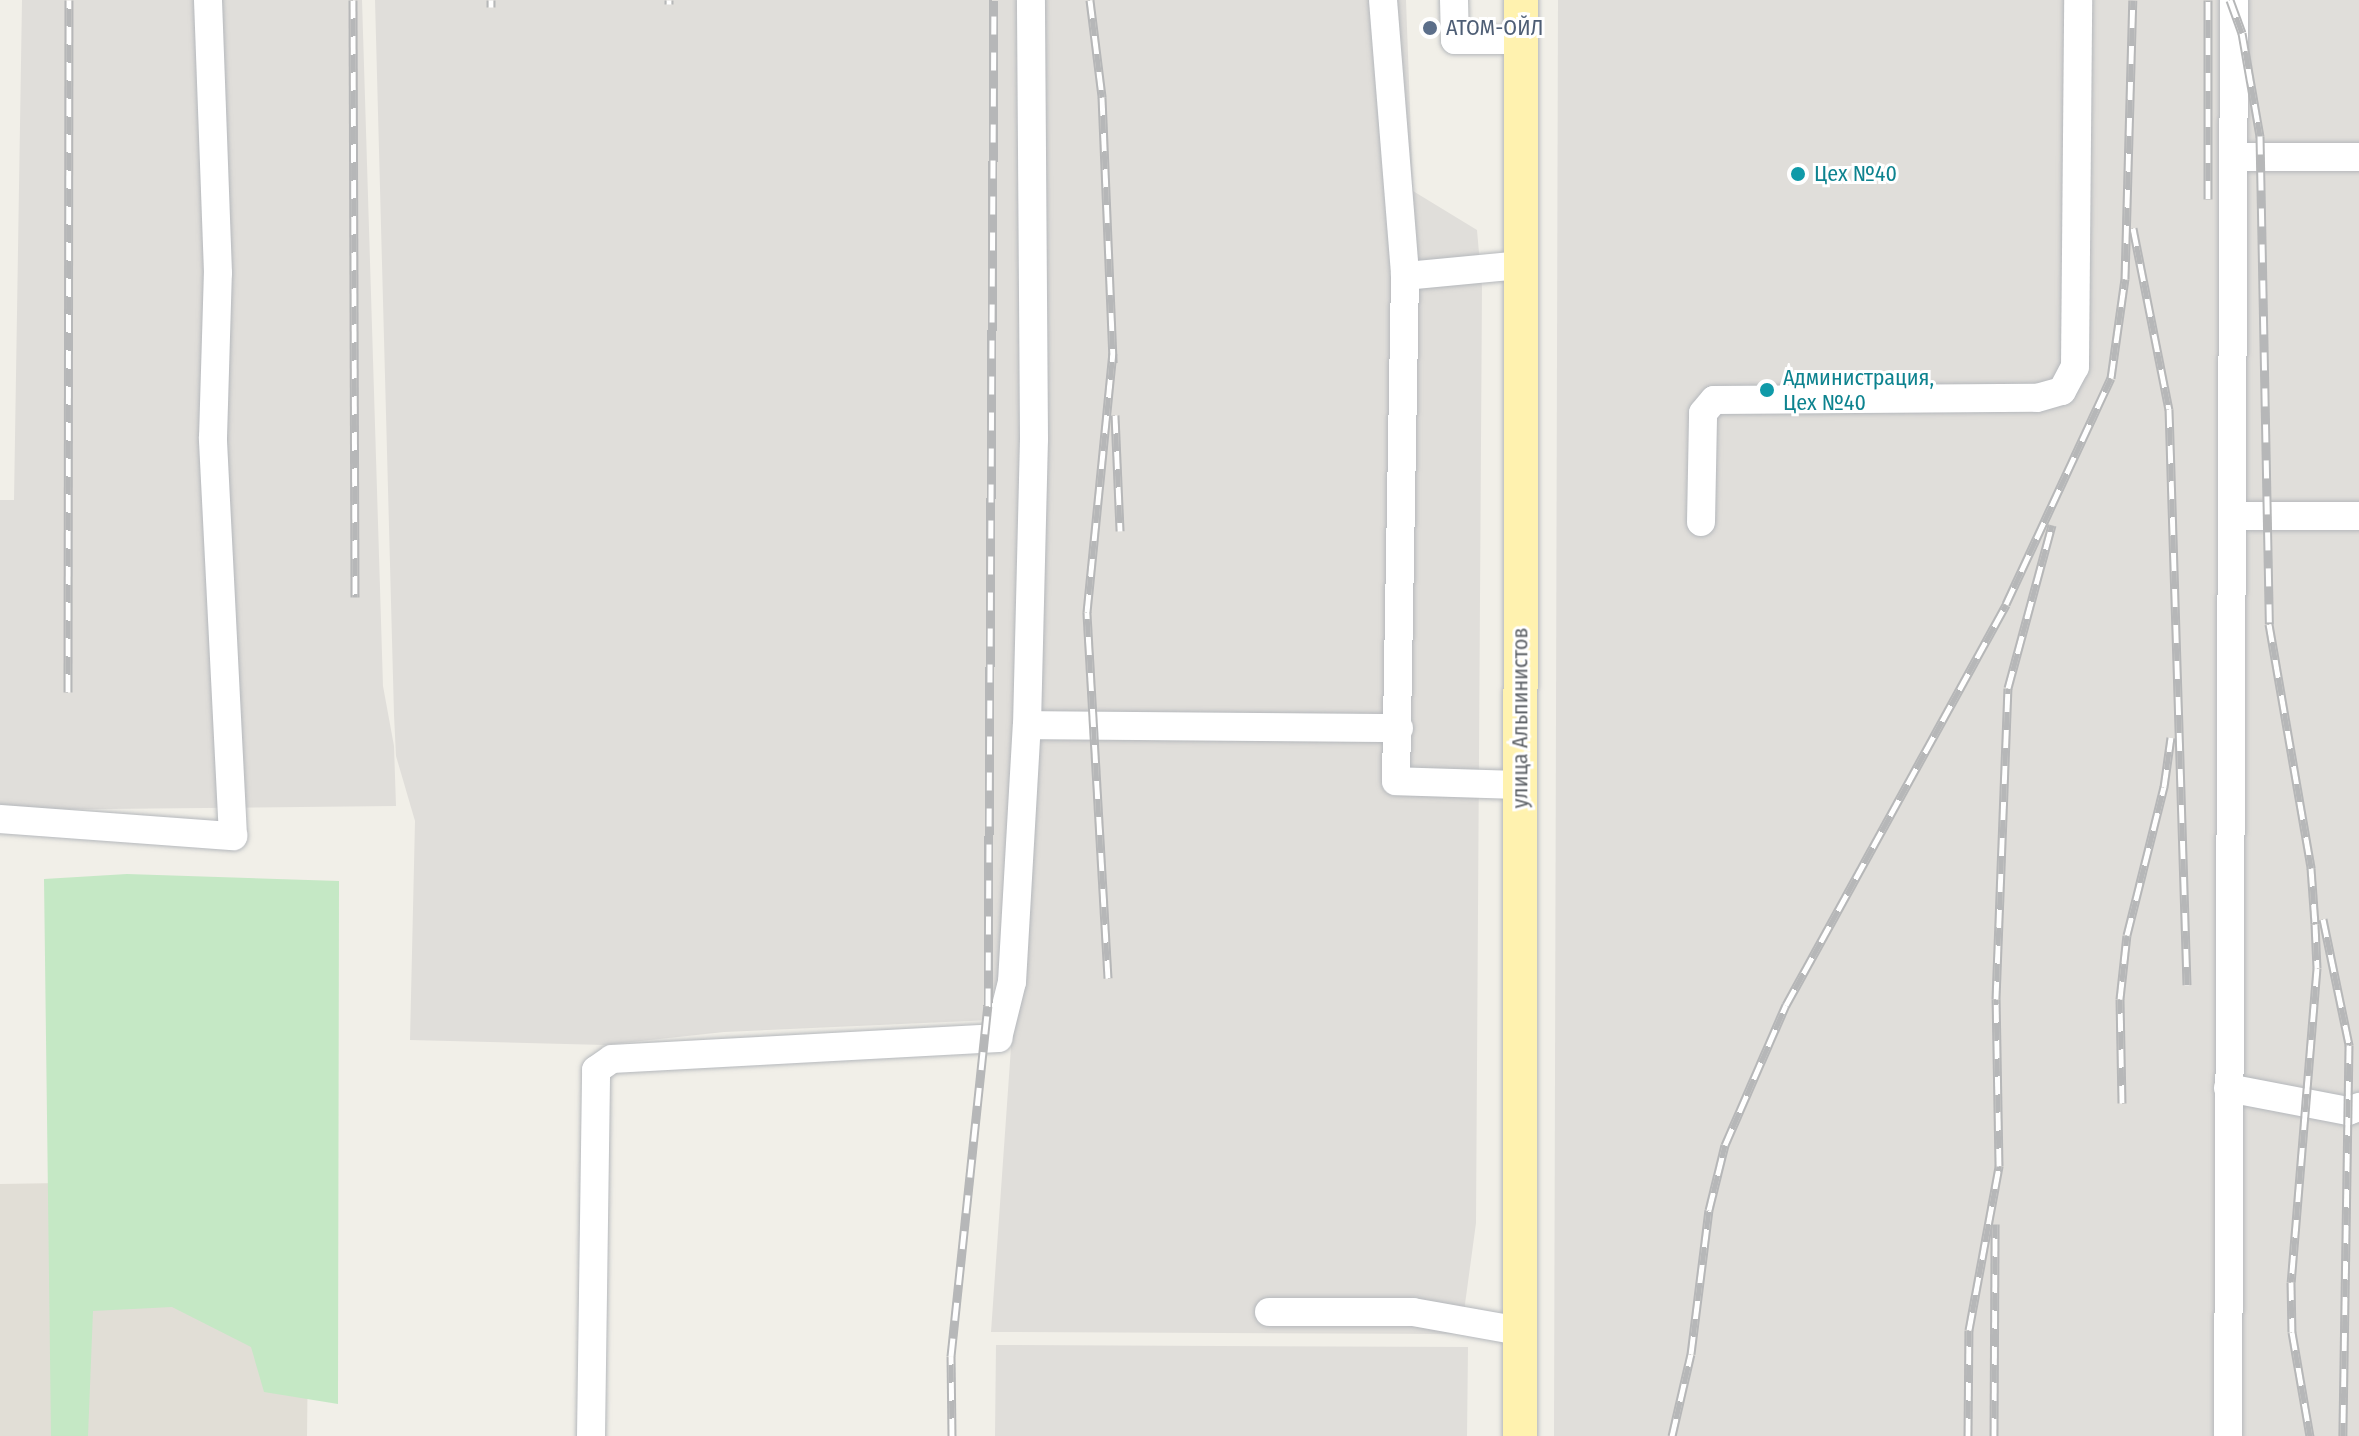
<!DOCTYPE html>
<html>
<head>
<meta charset="utf-8">
<style>
  body { margin:0 }
  #map { position:relative; width:2359px; height:1436px; overflow:hidden; background:#f1efe8; font-family:"Fira Sans Condensed",sans-serif }
  div>[style] { position:absolute }
  .industrial>* { inset:0; background:#e0deda }
  .education>* { inset:0; background:#e1ded6 }
  .green>* { inset:0; background:#c5e8c5 }
  .roads { filter:drop-shadow(0 0 2px #b5b8bc) drop-shadow(0 0 2px #b5b8bc) }
  .minor>* { height:28px; margin:-14px; padding:0 14px; transform-origin:14px; border-radius:14px; background:#fff }
  .major>* { height:34px; margin:-17px; padding:0 17px; transform-origin:17px; border-radius:17px; background:#fff2af }
  .rail>* { height:9px; margin-top:-4.5px; transform-origin:0; background:repeating-linear-gradient(90deg,#fff 0 18px,#b6b7b8 0 36px); box-sizing:border-box; border-block:2px solid #b6b7b8 }
  .dots>* { width:22px; height:22px; translate:-50% -50%; box-sizing:border-box; border:4px solid #fff; border-radius:50% }
  span { translate:-50% -50%; white-space:nowrap; text-align:center; line-height:1.15; -webkit-text-stroke:6px #fff; paint-order:stroke }
  .service-label { font-size:22px; color:#4e5e75 }
  .left { translate:0 -50%; text-align:left }
  .culture-label { font-size:22px; color:#0d838f }
  .street-label { font-size:22px; color:#5f6368 }
</style>
</head>
<body>
<div id="map">
  <div class="industrial">
    <div style="clip-path:polygon(22px 0,362px 0,383px 686px,394px 746px,396px 806px,0 810px,0 500px,14px 500px)"></div>
    <div style="clip-path:polygon(375px 0,1406px 0,1413px 191px,1477px 230px,1482px 287px,1476px 1223px,1463px 1319px,1453px 1334px,991px 1332px,1013px 1019px,724px 1032px,604px 1045px,410px 1040px,415px 821px,396px 756px,394px 715px)"></div>
    <div style="clip-path:polygon(1558px 0,2359px 0,2359px 1436px,1554px 1436px)"></div>
    <div style="clip-path:polygon(996px 1345px,1468px 1347px,1467px 1436px,995px 1436px)"></div>
  </div>
  <div class="education">
    <div style="clip-path:polygon(310px 1179px,307px 1436px,0 1436px,0 1184px)"></div>
  </div>
  <div class="green">
    <div style="clip-path:polygon(127px 874px,339px 881px,338px 1404px,264px 1392px,251px 1347px,172px 1307px,93px 1311px,88px 1436px,51px 1436px,44px 879px)"></div>
  </div>
  <div class="roads">
    <div class="minor">
      <div style="left:1383px;top:0;width:277px;rotate:85.4deg"></div>
      <div style="left:1454px;top:0;width:40px;rotate:88.6deg"></div>
      <div style="left:1455px;top:40px;width:66px"></div>
      <div style="left:2233px;top:157px;width:126px"></div>
      <div style="left:2233px;top:516px;width:126px"></div>
      <div style="left:1701px;top:522px;width:109px;rotate:-88.9deg"></div>
      <div style="left:1703px;top:413px;width:17px;rotate:-50deg"></div>
      <div style="left:1714px;top:400px;width:323px;rotate:-0.4deg"></div>
      <div style="left:2037px;top:398px;width:26px;rotate:-16deg"></div>
      <div style="left:2062px;top:391px;width:27px;rotate:-62deg"></div>
      <div style="left:2075px;top:367px;width:367px;rotate:-89.5deg"></div>
      <div style="left:1027px;top:725px;width:286px;rotate:-88.6deg"></div>
      <div style="left:1034px;top:439px;width:439px;rotate:-90.4deg"></div>
      <div style="left:1520px;top:785px;width:124px;rotate:-178.2deg"></div>
      <div style="left:1396px;top:781px;width:505px;rotate:-88.98deg"></div>
      <div style="left:1405px;top:276px;width:117px;rotate:-5.4deg"></div>
      <div style="left:0;top:819px;width:234px;rotate:4.2deg"></div>
      <div style="left:233px;top:836px;width:399px;rotate:-92.9deg"></div>
      <div style="left:213px;top:438px;width:165px;rotate:-88.3deg"></div>
      <div style="left:218px;top:273px;width:273px;rotate:-92.1deg"></div>
      <div style="left:2228px;top:1088px;width:122px;rotate:10.9deg"></div>
      <div style="left:2348px;top:1111px;width:12px;rotate:-20deg"></div>
      <div style="left:1269px;top:1312px;width:144px"></div>
      <div style="left:1413px;top:1312px;width:109px;rotate:10.1deg"></div>
      <div style="left:591px;top:1436px;width:366px;rotate:-89.2deg"></div>
      <div style="left:596px;top:1070px;width:19px;rotate:-35deg"></div>
      <div style="left:612px;top:1059px;width:387px;rotate:-3.1deg"></div>
      <div style="left:998px;top:1038px;width:58px;rotate:-76deg"></div>
      <div style="left:1012px;top:982px;width:257px;rotate:-86.7deg"></div>
      <div style="left:1027px;top:725px;width:372px;rotate:0.5deg"></div>
      <div style="left:2228px;top:1436px;width:1436px;rotate:-89.76deg"></div>
    </div>
    <div class="major">
      <div style="left:1520px;top:1436px;width:1436px;rotate:-89.96deg"></div>
    </div>
  </div>
  <div class="rail">
    <div style="left:353px;top:0;width:597px;rotate:89.81deg"></div>
    <div style="left:491px;top:0;width:7px;rotate:90deg"></div>
    <div style="left:669px;top:0;width:4px;rotate:90deg"></div>
    <div style="left:1090px;top:0;width:98px;rotate:82.9deg"></div>
    <div style="left:1102px;top:97px;width:266px;rotate:87.6deg"></div>
    <div style="left:2230px;top:0;width:35px;rotate:70deg"></div>
    <div style="left:2242px;top:33px;width:105px;rotate:80.1deg"></div>
    <div style="left:2260px;top:136px;width:488px;rotate:88.9deg"></div>
    <div style="left:2269px;top:624px;width:248px;rotate:80.2deg"></div>
    <div style="left:2311px;top:868px;width:56px;rotate:85.9deg"></div>
    <div style="left:2315px;top:924px;width:44px;rotate:87.4deg"></div>
    <div style="left:2317px;top:968px;width:315px;rotate:94.7deg"></div>
    <div style="left:2291px;top:1282px;width:50px;rotate:88.9deg"></div>
    <div style="left:2292px;top:1332px;width:106px;rotate:80.2deg"></div>
    <div style="left:2208px;top:199px;width:199px;rotate:-90deg"></div>
    <div style="left:2133px;top:228px;width:185px;rotate:78.8deg"></div>
    <div style="left:2169px;top:409px;width:576px;rotate:88.21deg"></div>
    <div style="left:1115px;top:415px;width:116px;rotate:87.5deg"></div>
    <div style="left:68px;top:692px;width:692px;rotate:-89.92deg"></div>
    <div style="left:2323px;top:919px;width:129px;rotate:78.3deg"></div>
    <div style="left:2349px;top:1045px;width:391px;rotate:90.9deg"></div>
    <div style="left:1108px;top:978px;width:367px;rotate:-93.3deg"></div>
    <div style="left:1087px;top:612px;width:260px;rotate:-84.3deg"></div>
    <div style="left:2122px;top:1103px;width:104px;rotate:-91.1deg"></div>
    <div style="left:2120px;top:999px;width:64px;rotate:-83.8deg"></div>
    <div style="left:2127px;top:935px;width:153px;rotate:-76deg"></div>
    <div style="left:2164px;top:787px;width:50px;rotate:-82deg"></div>
    <div style="left:952px;top:1436px;width:80px;rotate:-90.7deg"></div>
    <div style="left:951px;top:1356px;width:352px;rotate:-84deg"></div>
    <div style="left:988px;top:1006px;width:1006px;rotate:-89.66deg"></div>
    <div style="left:1672px;top:1436px;width:84px;rotate:-77deg"></div>
    <div style="left:1691px;top:1354px;width:145px;rotate:-82.9deg"></div>
    <div style="left:1709px;top:1210px;width:67px;rotate:-76.2deg"></div>
    <div style="left:1725px;top:1145px;width:153px;rotate:-66.5deg"></div>
    <div style="left:1786px;top:1005px;width:457px;rotate:-61.2deg"></div>
    <div style="left:2006px;top:604px;width:249px;rotate:-65.1deg"></div>
    <div style="left:2111px;top:378px;width:100px;rotate:-82deg"></div>
    <div style="left:2125px;top:279px;width:279px;rotate:-88.4deg"></div>
    <div style="left:1968px;top:1436px;width:106px;rotate:-89.5deg"></div>
    <div style="left:1969px;top:1330px;width:167px;rotate:-79.6deg"></div>
    <div style="left:1999px;top:1166px;width:167px;rotate:-91deg"></div>
    <div style="left:1996px;top:999px;width:311px;rotate:-87.8deg"></div>
    <div style="left:2008px;top:688px;width:169px;rotate:-74.9deg"></div>
    <div style="left:1994px;top:1436px;width:212px;rotate:-89.7deg"></div>
  </div>
  <div class="dots">
    <div style="left:1430px;top:28px;background:#5c6f8a"></div>
    <div style="left:1798px;top:174px;background:#0f9aa8"></div>
    <div style="left:1767px;top:390px;background:#0f9aa8"></div>
  </div>
  <div class="service-label">
    <span class="left" style="left:1446px;top:28px">АТОМ-ОЙЛ</span>
  </div>
  <div class="culture-label">
    <span class="left" style="left:1814px;top:174px">Цех №40</span>
    <span class="left" style="left:1783px;top:390px">Администрация,<br>Цех №40</span>
  </div>
  <div class="street-label">
    <span style="left:1520px;top:718px;rotate:-90deg">улица Альпинистов</span>
  </div>
</div>
</body>
</html>
